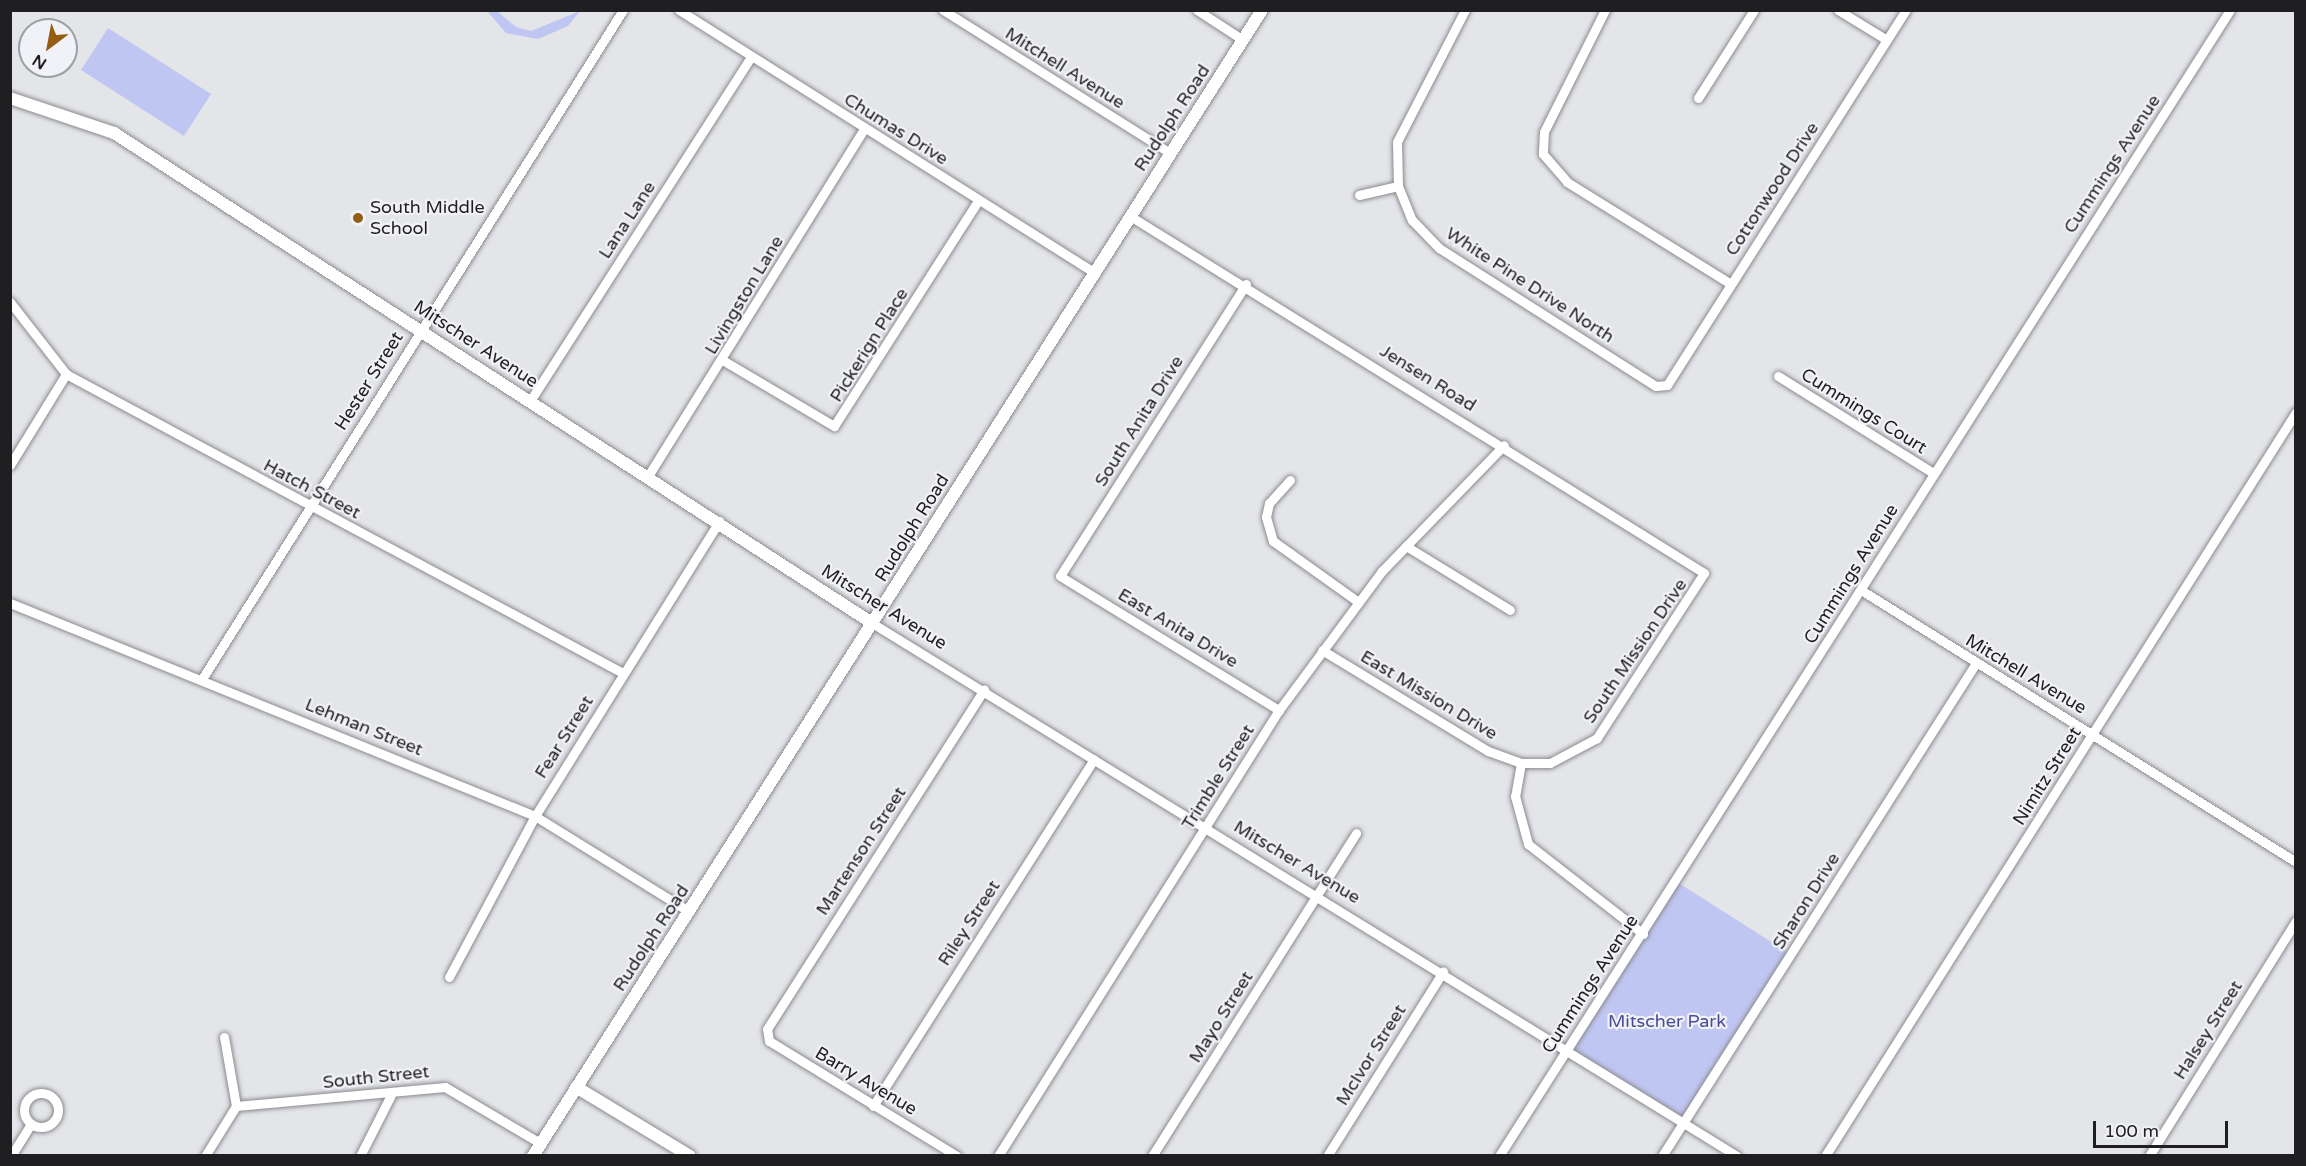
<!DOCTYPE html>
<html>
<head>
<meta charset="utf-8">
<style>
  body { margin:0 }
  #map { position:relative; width:2306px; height:1166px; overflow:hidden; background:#e4e5e9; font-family:"Varela Round",sans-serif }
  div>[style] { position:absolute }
  .green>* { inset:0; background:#c0c6f2 }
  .roads { filter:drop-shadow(0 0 2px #8a8b8f) drop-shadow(0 0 2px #8a8b8f) }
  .minor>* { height:9px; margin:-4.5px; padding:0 4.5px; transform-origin:4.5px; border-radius:4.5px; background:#fff }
  .minor>.ring { margin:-4.5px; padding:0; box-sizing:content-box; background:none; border:9px solid #fff; border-radius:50% }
  .tertiary>* { height:12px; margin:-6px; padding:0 6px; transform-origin:6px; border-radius:6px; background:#fff }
  .dots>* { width:16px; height:16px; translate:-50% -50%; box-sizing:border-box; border:3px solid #f1f2f7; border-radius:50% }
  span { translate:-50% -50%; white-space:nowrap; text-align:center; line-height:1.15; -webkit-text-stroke:4.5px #f1f2f7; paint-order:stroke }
  .street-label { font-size:18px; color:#1f1f21 }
  .poi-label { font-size:18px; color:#1f1f21 }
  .left { translate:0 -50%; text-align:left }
  .park-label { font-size:18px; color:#494d95 }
  .frame { position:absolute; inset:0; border:12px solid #1f1f21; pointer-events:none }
  .north { position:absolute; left:18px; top:18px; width:60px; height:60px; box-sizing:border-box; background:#f1f2f7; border:2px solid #9d9ea1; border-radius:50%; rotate:212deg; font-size:16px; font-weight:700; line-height:24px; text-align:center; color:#1f1f21 }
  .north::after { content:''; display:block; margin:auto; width:21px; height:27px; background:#935d14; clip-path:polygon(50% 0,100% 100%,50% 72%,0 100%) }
  .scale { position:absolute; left:2093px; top:1121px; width:135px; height:27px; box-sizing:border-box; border:3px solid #1f1f21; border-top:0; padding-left:8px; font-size:18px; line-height:21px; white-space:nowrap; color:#1f1f21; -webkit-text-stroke:4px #f1f2f7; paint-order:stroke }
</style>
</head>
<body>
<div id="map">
  <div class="green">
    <div style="clip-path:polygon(487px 11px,497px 11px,516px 27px,531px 31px,580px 11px,568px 26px,538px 39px,506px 33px)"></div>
    <div style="clip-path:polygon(108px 28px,211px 94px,184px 136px,81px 70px)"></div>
    <div style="clip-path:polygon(1677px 882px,1792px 955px,1683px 1122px,1567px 1050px)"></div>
  </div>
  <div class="roads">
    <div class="minor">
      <div style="left:679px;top:10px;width:492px;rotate:32.3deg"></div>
      <div style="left:943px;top:10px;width:268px;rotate:32.2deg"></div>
      <div style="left:1197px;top:10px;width:55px;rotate:33.1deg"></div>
      <div style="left:1465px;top:10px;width:148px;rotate:117.3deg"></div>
      <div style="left:1397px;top:142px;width:44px;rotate:88.7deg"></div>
      <div style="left:1398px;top:186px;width:37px;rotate:68deg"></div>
      <div style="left:1412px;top:220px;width:39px;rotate:46deg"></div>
      <div style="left:1439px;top:248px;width:257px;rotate:32.5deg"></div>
      <div style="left:1656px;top:386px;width:11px;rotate:-5deg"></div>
      <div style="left:1667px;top:385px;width:445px;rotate:-57.5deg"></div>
      <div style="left:1605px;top:10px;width:136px;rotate:116.6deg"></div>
      <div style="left:1544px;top:132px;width:22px;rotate:93deg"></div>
      <div style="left:1543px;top:154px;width:37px;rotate:49deg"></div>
      <div style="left:1567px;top:182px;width:193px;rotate:31.9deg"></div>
      <div style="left:1838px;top:10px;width:57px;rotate:31.5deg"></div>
      <div style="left:1698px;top:98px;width:104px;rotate:-57.5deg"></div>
      <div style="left:1359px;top:195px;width:40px;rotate:-13deg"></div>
      <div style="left:1130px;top:216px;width:676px;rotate:31.88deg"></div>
      <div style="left:1704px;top:573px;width:197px;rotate:123deg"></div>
      <div style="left:1597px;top:738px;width:53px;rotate:152deg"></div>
      <div style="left:1550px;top:763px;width:29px;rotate:180deg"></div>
      <div style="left:1521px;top:763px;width:35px;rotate:-160deg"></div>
      <div style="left:1488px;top:751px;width:194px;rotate:-148.7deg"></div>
      <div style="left:1246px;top:284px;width:346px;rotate:122.5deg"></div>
      <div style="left:1060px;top:576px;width:257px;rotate:31.5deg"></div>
      <div style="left:10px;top:302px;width:91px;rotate:52.1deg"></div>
      <div style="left:66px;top:374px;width:632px;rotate:28.23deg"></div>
      <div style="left:724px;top:361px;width:128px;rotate:30.6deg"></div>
      <div style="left:834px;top:426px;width:267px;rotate:-57.4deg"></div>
      <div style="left:1778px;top:376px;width:183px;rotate:32deg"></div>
      <div style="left:530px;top:401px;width:409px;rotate:-57.3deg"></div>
      <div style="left:10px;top:465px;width:107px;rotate:-58.4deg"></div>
      <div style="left:648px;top:476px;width:410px;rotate:-58.1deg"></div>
      <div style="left:1290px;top:480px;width:31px;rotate:132deg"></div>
      <div style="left:1269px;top:503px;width:14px;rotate:102deg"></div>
      <div style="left:1266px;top:517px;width:25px;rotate:74deg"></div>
      <div style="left:1273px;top:541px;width:103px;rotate:35.5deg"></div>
      <div style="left:1406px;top:546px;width:122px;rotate:31.6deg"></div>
      <div style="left:1861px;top:590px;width:513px;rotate:32.02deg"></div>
      <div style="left:10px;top:603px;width:567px;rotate:22.08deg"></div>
      <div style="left:535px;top:816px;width:182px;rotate:31.8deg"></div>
      <div style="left:872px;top:623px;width:1016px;rotate:31.64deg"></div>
      <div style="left:202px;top:679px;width:790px;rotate:-57.82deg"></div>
      <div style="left:1521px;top:763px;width:34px;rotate:100deg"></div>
      <div style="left:1515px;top:796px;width:50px;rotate:74.8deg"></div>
      <div style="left:1528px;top:844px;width:146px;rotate:38deg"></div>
      <div style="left:449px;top:977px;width:183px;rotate:-61.9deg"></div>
      <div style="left:535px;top:816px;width:348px;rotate:-58deg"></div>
      <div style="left:224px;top:1037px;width:70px;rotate:80.1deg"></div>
      <div class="ring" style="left:24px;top:1093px;width:25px;height:25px"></div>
      <div style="left:236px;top:1106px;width:210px;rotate:-5.2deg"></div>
      <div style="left:445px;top:1087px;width:110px;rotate:30.5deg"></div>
      <div style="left:873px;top:1106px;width:411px;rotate:-57.5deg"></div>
      <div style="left:11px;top:1156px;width:36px;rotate:-58deg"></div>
      <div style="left:205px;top:1156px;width:59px;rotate:-58.2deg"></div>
      <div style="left:360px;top:1156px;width:68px;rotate:-63.1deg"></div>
      <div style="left:957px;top:1156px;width:220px;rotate:-148.5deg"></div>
      <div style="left:769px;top:1041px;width:12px;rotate:-99deg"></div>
      <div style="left:767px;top:1029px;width:403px;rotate:-57.4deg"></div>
      <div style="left:998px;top:1156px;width:527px;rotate:-57.79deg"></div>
      <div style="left:1279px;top:710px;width:173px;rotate:-53.5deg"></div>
      <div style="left:1382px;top:571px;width:175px;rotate:-45.9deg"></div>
      <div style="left:1152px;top:1156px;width:382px;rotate:-57.7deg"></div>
      <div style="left:1327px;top:1156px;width:218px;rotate:-57.8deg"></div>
      <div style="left:1499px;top:1156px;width:1359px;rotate:-57.47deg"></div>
      <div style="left:1662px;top:1156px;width:585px;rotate:-57.51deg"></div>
      <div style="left:1825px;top:1156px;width:881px;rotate:-57.66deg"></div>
      <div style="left:2149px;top:1156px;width:277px;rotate:-58deg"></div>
    </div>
    <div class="tertiary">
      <div style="left:10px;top:98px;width:110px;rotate:18.6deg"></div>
      <div style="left:114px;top:133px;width:903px;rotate:32.88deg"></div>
      <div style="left:576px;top:1087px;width:133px;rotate:31.2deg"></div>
      <div style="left:533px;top:1156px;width:1358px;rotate:-57.54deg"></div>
    </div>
  </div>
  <div class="dots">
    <div style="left:358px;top:218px;background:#935d14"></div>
  </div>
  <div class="street-label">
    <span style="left:1065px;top:68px;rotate:32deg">Mitchell Avenue</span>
    <span style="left:1172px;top:118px;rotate:-57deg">Rudolph Road</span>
    <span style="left:896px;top:129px;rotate:32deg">Chumas Drive</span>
    <span style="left:2112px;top:164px;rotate:-57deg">Cummings Avenue</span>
    <span style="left:1772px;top:189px;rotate:-57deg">Cottonwood Drive</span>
    <span style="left:627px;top:220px;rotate:-57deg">Lana Lane</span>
    <span style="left:1530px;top:285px;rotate:33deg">White Pine Drive North</span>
    <span style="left:744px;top:295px;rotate:-59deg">Livingston Lane</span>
    <span style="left:476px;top:344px;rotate:33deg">Mitscher Avenue</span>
    <span style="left:869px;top:345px;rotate:-58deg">Pickerign Place</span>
    <span style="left:1428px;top:378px;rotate:32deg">Jensen Road</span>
    <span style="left:369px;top:381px;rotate:-58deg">Hester Street</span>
    <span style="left:1864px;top:411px;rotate:32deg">Cummings Court</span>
    <span style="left:1139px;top:421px;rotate:-58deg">South Anita Drive</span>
    <span style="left:312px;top:489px;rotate:28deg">Hatch Street</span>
    <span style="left:912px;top:528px;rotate:-58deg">Rudolph Road</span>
    <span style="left:1851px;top:574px;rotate:-58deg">Cummings Avenue</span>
    <span style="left:884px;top:607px;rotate:32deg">Mitscher Avenue</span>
    <span style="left:1178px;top:628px;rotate:31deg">East Anita Drive</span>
    <span style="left:1635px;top:651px;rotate:-56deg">South Mission Drive</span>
    <span style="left:2026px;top:674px;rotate:31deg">Mitchell Avenue</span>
    <span style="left:1429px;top:695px;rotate:31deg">East Mission Drive</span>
    <span style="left:364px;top:727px;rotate:22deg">Lehman Street</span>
    <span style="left:564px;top:737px;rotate:-58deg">Fear Street</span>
    <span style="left:2047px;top:776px;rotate:-58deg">Nimitz Street</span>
    <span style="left:1218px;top:777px;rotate:-58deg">Trimble Street</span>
    <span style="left:861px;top:851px;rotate:-57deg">Martenson Street</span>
    <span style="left:1297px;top:862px;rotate:31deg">Mitscher Avenue</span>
    <span style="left:1806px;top:901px;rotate:-58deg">Sharon Drive</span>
    <span style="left:969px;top:923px;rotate:-57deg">Riley Street</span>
    <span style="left:651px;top:938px;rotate:-57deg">Rudolph Road</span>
    <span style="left:1590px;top:984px;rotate:-57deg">Cummings Avenue</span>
    <span style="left:1221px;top:1017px;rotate:-58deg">Mayo Street</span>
    <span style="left:2208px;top:1030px;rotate:-58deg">Halsey Street</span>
    <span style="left:1371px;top:1055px;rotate:-58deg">McIvor Street</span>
    <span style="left:376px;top:1077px;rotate:-6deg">South Street</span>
    <span style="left:866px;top:1081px;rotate:31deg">Barry Avenue</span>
  </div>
  <div class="poi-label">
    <span class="left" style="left:370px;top:218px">South Middle<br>School</span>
  </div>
  <div class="park-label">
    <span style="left:1667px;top:1021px">Mitscher Park</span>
  </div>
  <div class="frame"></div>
  <div class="north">N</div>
  <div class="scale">100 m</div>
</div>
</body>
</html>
